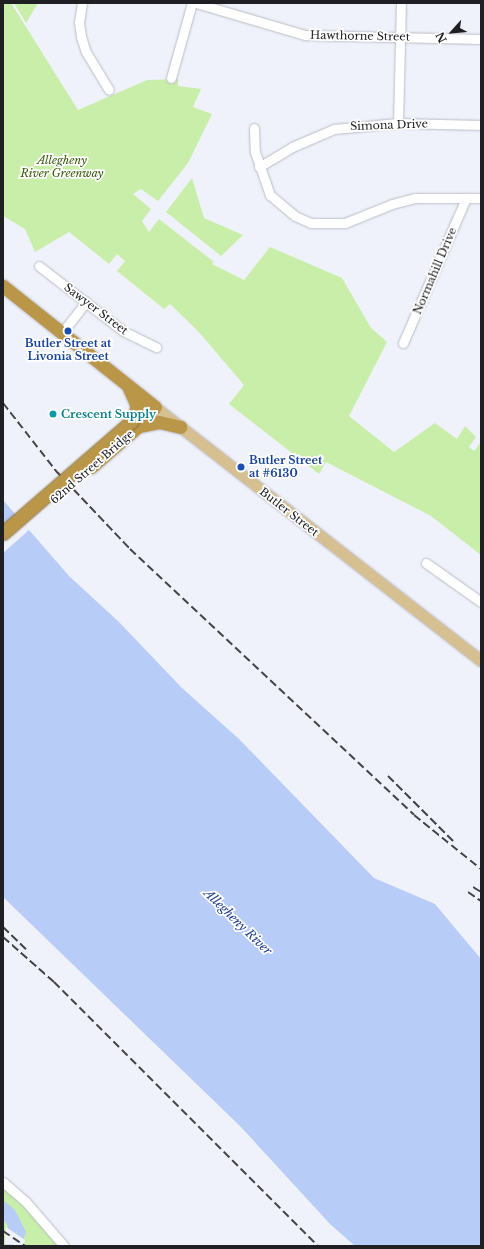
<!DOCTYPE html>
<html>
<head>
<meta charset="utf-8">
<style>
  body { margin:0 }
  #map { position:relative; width:484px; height:1249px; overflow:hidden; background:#f0f2fb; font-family:"Libre Baskerville",serif }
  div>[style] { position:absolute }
  .green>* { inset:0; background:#c8eeaa }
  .water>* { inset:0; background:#b8ccf8 }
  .pier>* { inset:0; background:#f0f2fb }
  .roads { filter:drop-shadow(0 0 1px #babcc5) drop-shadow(0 0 1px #babcc5) }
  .minor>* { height:9px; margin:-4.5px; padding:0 4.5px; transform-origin:4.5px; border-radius:4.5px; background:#fff }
  .major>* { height:11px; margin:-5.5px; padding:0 5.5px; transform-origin:5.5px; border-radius:5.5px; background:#d6c091 }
  .highway>* { height:13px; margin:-6.5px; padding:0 6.5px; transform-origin:6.5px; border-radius:6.5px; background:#ba9648 }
  .rail>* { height:2px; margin-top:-1px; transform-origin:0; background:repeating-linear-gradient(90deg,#424247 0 8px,transparent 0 12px) }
  .bridges { filter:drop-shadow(0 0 1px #846d3b) drop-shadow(0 0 1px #846d3b) }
  .highway-bridge>* { height:13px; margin:-6.5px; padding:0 6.5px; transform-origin:6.5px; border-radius:6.5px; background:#ba9648 }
  .dots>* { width:11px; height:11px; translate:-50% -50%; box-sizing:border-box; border:2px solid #fff; border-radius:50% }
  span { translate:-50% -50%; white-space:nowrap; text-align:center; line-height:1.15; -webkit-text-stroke:3.5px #fff; paint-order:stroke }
  .street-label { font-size:11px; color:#202024 }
  .park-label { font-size:11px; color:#335605; font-style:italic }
  .transit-label { font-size:11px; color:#164399; font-weight:700 }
  .left { translate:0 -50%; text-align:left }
  .culture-label { font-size:11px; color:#0d838f; font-weight:700 }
  .water-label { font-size:12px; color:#203f8f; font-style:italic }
  .frame { position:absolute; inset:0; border:4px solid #202024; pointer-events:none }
  .north { position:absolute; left:432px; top:12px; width:40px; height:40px; -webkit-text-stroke:3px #fff; paint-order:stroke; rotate:243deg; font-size:11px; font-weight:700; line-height:16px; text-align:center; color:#202024 }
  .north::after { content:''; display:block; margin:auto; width:14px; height:18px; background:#202024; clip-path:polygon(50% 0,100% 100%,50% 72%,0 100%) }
</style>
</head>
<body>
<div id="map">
  <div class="green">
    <div style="clip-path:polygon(3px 3px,11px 3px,78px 110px,147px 80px,178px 79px,178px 86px,201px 89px,193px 107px,212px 114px,188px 163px,158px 201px,141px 189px,133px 194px,151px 209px,142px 221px,149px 232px,159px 219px,214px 262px,212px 264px,244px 280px,270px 247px,342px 278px,371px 328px,387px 342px,349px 416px,394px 452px,435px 423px,457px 439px,465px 426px,476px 437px,469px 447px,474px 451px,481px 442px,481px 555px,431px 516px,326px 462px,319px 474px,229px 404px,244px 385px,198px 331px,170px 304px,164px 309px,117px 271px,125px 261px,117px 254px,109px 264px,69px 232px,35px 252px,25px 229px,3px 216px)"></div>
    <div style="clip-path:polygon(14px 3px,38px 3px,26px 23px)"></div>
    <div style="clip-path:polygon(192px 178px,204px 218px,243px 235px,221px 256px,166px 212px)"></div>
    <div style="clip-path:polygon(3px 1182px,64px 1246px,3px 1246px)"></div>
  </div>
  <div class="water">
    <div style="clip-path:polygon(3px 500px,69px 576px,119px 622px,182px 688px,239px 739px,374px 878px,435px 904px,481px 959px,481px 1246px,355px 1246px,330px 1224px,241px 1127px,3px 897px)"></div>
    <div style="clip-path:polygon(3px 1200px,15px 1210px,26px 1232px,21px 1246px,7px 1246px,8px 1226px,3px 1219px)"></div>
  </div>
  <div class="pier">
    <div style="clip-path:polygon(22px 522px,29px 530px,3px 553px,3px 526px)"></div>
    <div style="clip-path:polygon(6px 1227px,25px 1240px,24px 1246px,5px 1244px)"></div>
  </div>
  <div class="roads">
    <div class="minor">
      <div style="left:82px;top:3px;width:19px;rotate:99deg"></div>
      <div style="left:79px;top:22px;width:15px;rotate:82deg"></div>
      <div style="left:81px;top:37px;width:16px;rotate:72deg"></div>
      <div style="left:86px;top:52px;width:44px;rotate:58.8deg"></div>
      <div style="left:196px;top:3px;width:114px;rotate:16.4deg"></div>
      <div style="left:305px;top:35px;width:176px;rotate:1.3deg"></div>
      <div style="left:171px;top:78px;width:78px;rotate:-74.4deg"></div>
      <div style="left:398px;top:123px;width:120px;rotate:-88.6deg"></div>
      <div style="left:254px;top:128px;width:24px;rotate:88deg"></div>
      <div style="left:255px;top:152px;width:46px;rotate:70.8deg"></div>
      <div style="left:270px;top:195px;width:33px;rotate:40deg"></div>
      <div style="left:295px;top:216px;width:17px;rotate:24deg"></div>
      <div style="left:311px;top:223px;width:34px"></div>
      <div style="left:345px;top:223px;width:51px;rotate:-22deg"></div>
      <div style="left:392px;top:204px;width:24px;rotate:-15deg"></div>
      <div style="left:415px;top:198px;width:66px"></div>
      <div style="left:259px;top:167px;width:39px;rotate:-31deg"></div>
      <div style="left:292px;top:147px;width:46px;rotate:-23.2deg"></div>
      <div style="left:334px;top:129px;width:64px;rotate:-5.4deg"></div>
      <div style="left:398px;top:123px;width:83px;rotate:1.4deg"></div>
      <div style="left:39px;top:266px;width:106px;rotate:37.7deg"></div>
      <div style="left:123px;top:331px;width:37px;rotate:26deg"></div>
      <div style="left:61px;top:334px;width:41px;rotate:-52deg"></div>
      <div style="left:403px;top:343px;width:158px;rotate:-66.5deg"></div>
      <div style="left:426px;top:563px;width:67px;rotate:35.3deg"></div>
      <div style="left:3px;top:1182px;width:30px;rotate:41deg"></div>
      <div style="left:26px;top:1202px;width:58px;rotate:49.2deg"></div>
    </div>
    <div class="major">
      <div style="left:155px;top:407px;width:413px;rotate:37.9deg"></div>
    </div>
    <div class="highway">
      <div style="left:3px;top:286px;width:194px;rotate:38.5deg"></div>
      <div style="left:129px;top:388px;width:20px;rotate:66deg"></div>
      <div style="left:137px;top:406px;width:16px;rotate:108deg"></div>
      <div style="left:140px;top:426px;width:19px;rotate:-12deg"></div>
      <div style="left:159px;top:422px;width:22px;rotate:13deg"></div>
      <div style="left:91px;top:467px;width:60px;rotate:-40.9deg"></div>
      <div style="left:136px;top:428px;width:28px;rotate:-48deg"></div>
    </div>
  </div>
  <div class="rail">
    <div style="left:3px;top:403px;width:88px;rotate:52deg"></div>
    <div style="left:57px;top:472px;width:106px;rotate:46.5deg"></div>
    <div style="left:130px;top:549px;width:389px;rotate:43.1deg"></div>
    <div style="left:414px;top:815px;width:86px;rotate:38.9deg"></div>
    <div style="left:388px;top:776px;width:92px;rotate:45deg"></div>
    <div style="left:473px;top:887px;width:9px;rotate:32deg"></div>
    <div style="left:468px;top:892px;width:16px;rotate:35deg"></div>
    <div style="left:3px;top:927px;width:32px;rotate:44deg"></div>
    <div style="left:3px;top:937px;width:68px;rotate:41.4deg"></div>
    <div style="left:54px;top:982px;width:373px;rotate:45deg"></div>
    <div style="left:3px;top:1231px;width:27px;rotate:34deg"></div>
  </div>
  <div class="bridges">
    <div class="highway-bridge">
      <div style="left:3px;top:533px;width:171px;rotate:-41deg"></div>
    </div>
  </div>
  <div class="dots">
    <div style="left:68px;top:331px;background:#1a4fb4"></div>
    <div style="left:53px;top:414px;background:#0f9aa8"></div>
    <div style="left:241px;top:467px;background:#1a4fb4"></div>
  </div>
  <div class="street-label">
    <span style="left:360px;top:36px;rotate:1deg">Hawthorne Street</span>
    <span style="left:389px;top:125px;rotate:-2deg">Simona Drive</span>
    <span style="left:435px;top:271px;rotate:-67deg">Normahill Drive</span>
    <span style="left:96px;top:309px;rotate:37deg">Sawyer Street</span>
    <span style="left:92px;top:467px;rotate:-41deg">62nd Street Bridge</span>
    <span style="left:289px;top:512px;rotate:38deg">Butler Street</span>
  </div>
  <div class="park-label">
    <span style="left:62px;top:167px">Allegheny<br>River Greenway</span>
  </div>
  <div class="transit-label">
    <span style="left:68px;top:350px">Butler Street at<br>Livonia Street</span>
    <span class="left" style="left:249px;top:467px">Butler Street<br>at #6130</span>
  </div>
  <div class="culture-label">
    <span class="left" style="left:61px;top:414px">Crescent Supply</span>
  </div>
  <div class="water-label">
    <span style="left:238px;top:922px;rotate:44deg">Allegheny River</span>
  </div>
  <div class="frame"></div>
  <div class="north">N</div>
</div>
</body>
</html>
